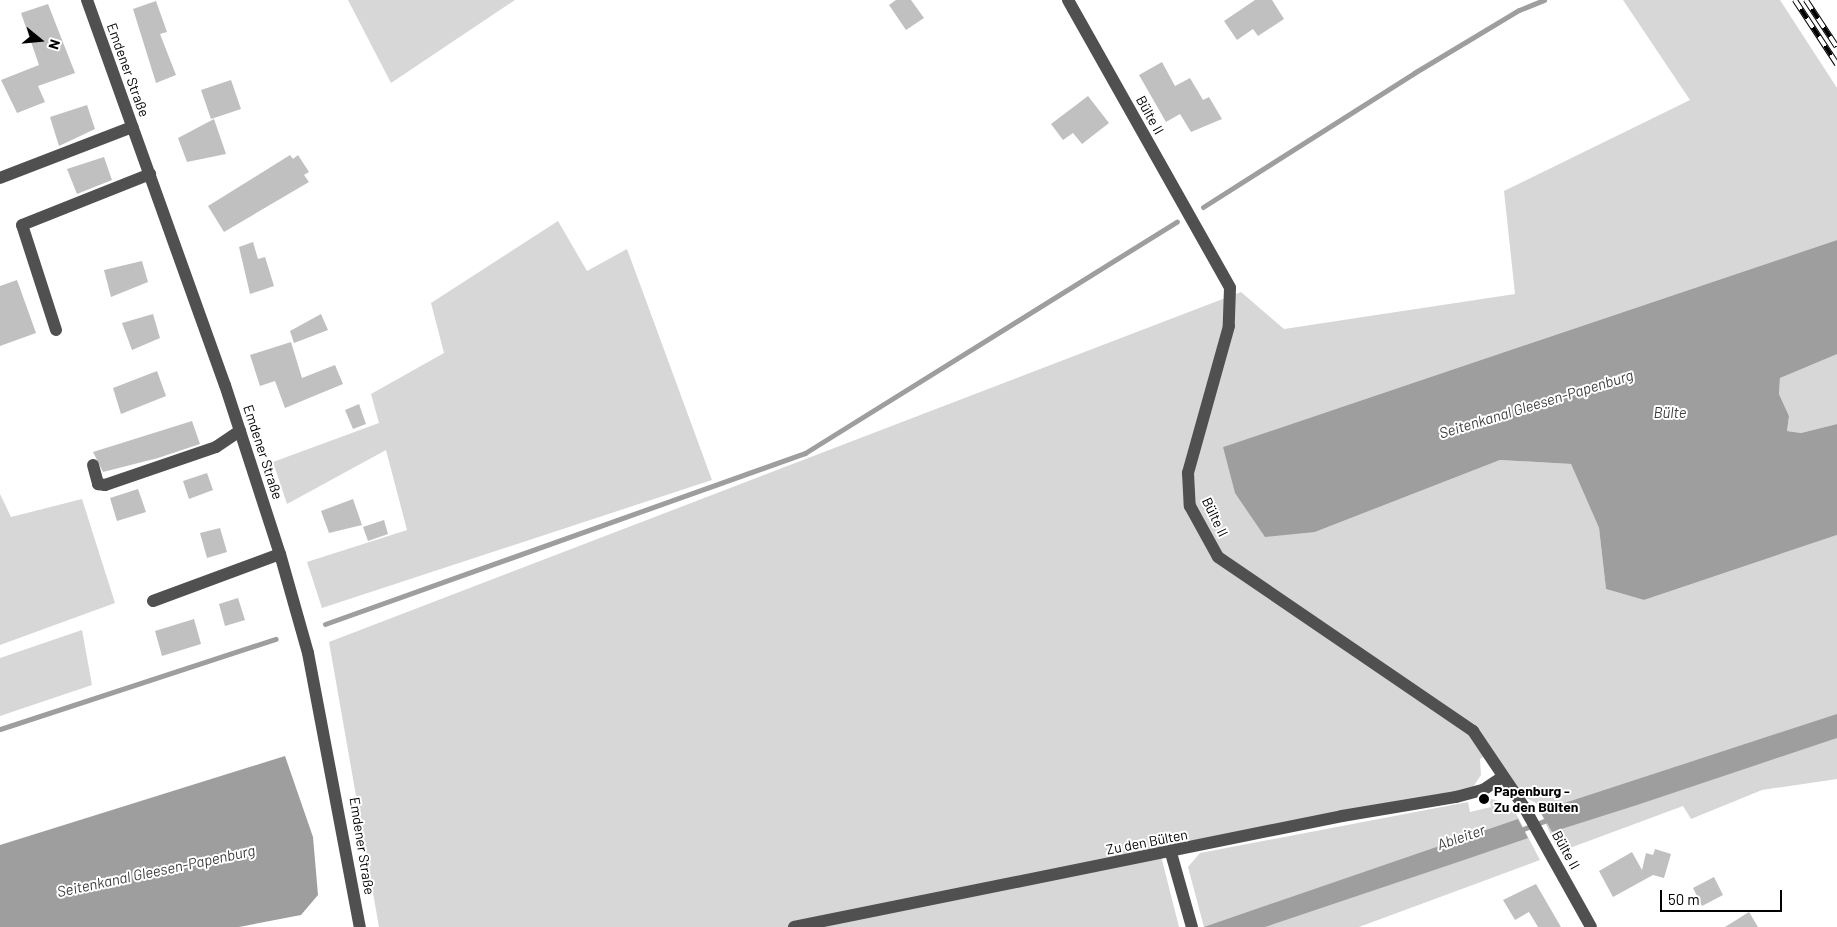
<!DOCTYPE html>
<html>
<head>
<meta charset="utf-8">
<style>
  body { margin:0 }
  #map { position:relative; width:1837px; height:927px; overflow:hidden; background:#fff; font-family:Barlow,sans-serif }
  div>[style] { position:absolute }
  .green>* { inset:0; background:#d7d7d7 }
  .water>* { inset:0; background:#9e9e9e }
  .stream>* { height:5px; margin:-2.5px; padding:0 2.5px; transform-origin:2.5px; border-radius:2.5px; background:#9e9e9e }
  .building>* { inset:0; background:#c0c0c0 }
  .minor>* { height:12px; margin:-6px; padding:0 6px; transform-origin:6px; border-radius:6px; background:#505050 }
  .rail>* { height:5.5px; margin-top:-2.75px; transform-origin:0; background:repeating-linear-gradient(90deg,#fff 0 11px,#000 0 22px); box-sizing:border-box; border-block:1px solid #000 }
  .dots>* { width:14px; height:14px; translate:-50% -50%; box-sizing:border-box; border:2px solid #fff; border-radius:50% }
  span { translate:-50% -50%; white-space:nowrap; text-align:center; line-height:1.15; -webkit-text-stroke:4px #fff; paint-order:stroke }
  .street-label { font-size:14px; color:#000 }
  .poi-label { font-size:14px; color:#000; font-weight:700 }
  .left { translate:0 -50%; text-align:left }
  .water-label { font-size:15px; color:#3f3f3f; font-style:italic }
  .north { position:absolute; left:15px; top:15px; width:50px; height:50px; -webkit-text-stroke:4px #fff; paint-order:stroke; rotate:107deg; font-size:14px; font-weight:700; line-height:20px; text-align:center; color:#000 }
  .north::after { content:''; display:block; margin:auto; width:18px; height:22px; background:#000; clip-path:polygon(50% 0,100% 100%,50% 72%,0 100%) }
  .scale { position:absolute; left:1660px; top:890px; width:122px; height:22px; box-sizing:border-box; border:2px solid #000; border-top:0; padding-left:6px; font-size:15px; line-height:18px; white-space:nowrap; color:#000; -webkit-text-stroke:4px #fff; paint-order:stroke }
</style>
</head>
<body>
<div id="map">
  <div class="green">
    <div style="clip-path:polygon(348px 0,515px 0,391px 83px)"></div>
    <div style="clip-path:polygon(1623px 0,1780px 0,1837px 88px,1837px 240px,1223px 447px,1315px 532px,1500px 460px,1571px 464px,1599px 528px,1606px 589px,1644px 600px,1837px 535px,1837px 779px,1762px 790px,1691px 819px,1683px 806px,1559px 852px,1536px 803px,1521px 795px,1491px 751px,1480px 759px,1481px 775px,1471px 790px,1159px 848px,1179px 927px,379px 927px,329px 642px,1241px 292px,1284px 329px,1515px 294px,1504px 191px,1690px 100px)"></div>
    <div style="clip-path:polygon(558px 221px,587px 271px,627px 249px,712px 480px,322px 608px,307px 562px,407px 530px,386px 450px,287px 504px,273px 462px,379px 423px,371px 394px,444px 353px,431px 303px)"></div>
    <div style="clip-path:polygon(1830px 354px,1837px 354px,1837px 424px,1801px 433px,1787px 431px,1789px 416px,1779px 394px,1780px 378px)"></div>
    <div style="clip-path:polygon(0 494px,11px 517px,82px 499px,115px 603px,0 645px)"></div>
    <div style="clip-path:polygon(82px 630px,92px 685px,0 716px,0 658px)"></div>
    <div style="clip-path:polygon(1489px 798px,1512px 806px,1540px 860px,1359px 927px,1204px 927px,1188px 867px,1200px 853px,1468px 802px,1470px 812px,1491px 807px)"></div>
  </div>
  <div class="water">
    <div style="clip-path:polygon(1837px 240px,1837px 354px,1780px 378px,1779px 394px,1789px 416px,1787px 431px,1801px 433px,1837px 424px,1837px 535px,1644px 600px,1606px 589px,1599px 528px,1571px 464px,1500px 460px,1315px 532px,1265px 537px,1235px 493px,1223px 447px)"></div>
    <div style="clip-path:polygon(1837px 714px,1837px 738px,1637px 805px,1552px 832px,1540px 811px)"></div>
    <div style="clip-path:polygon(285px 756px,313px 837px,318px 895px,301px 915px,239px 927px,0 927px,0 845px)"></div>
    <div style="clip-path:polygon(1518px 819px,1528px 838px,1464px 860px,1265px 927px,1204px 927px)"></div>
  </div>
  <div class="stream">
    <div style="left:1203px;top:207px;width:250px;rotate:-32.4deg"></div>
    <div style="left:1414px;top:73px;width:122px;rotate:-31deg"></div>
    <div style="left:1519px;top:10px;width:27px;rotate:-22deg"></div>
    <div style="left:325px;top:624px;width:510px;rotate:-19.61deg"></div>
    <div style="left:805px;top:453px;width:438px;rotate:-31.9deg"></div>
    <div style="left:0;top:729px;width:290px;rotate:-18.1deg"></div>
    <div style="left:1518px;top:831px;width:34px;rotate:-21deg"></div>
  </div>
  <div class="building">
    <div style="clip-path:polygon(896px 0,911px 0,924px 18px,906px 30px,889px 5px)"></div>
    <div style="clip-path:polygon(1255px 0,1272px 0,1284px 19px,1258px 36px,1253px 29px,1237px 40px,1224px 21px)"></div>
    <div style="clip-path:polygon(156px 1px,167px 32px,160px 34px,176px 75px,156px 83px,133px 9px)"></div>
    <div style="clip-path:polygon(48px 4px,75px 73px,38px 86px,45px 102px,17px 113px,1px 80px,39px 65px,21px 13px)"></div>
    <div style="clip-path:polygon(1162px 62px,1175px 86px,1190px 78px,1203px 100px,1209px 97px,1222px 119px,1191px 132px,1180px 114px,1166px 122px,1139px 75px)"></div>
    <div style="clip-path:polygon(231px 80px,241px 109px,211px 119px,201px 90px)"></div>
    <div style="clip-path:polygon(1088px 96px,1109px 123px,1082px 144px,1073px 133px,1063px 140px,1051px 124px)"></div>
    <div style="clip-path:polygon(87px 105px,95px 129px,59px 146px,50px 117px)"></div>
    <div style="clip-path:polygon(214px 119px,226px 154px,187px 162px,178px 138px)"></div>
    <div style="clip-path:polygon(290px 155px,293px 159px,298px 155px,309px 172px,304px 175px,309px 182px,224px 232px,208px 206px)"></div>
    <div style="clip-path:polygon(104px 157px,112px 180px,77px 194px,67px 169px)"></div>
    <div style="clip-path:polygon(253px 242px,258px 259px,265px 257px,274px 286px,250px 294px,239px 247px)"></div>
    <div style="clip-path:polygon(142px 261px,148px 282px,111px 297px,104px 270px)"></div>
    <div style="clip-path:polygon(17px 280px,36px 333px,0 346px,0 286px)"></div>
    <div style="clip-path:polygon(153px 314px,160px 338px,132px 350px,122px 323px)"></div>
    <div style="clip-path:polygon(321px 314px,328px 330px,294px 343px,290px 331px)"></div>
    <div style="clip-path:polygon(291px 342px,302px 378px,335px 365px,343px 384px,285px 408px,275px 381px,260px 386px,250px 355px)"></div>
    <div style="clip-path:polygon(157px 371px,166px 396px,121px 414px,113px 388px)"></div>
    <div style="clip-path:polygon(359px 404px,366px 424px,353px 429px,345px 410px)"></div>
    <div style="clip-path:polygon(192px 421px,200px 444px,158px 458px,103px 472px,93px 452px)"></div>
    <div style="clip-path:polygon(207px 473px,213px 490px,189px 499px,183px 481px)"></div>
    <div style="clip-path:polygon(138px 489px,146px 512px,117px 521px,110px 498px)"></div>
    <div style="clip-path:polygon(353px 499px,362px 525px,329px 533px,321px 511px)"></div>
    <div style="clip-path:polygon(384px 520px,388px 534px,368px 541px,363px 527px)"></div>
    <div style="clip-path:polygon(220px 528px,227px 552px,207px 558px,200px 533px)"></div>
    <div style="clip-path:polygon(238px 598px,245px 620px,225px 626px,219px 604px)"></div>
    <div style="clip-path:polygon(194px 619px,201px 644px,162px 656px,155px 631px)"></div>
    <div style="clip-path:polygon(1655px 849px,1671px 854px,1664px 878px,1653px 875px,1613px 897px,1599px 871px,1632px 852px,1642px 870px,1646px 853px,1653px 855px)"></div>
    <div style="clip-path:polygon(1714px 877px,1723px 895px,1702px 906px,1693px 888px)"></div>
    <div style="clip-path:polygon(1536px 884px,1561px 927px,1538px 927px,1529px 912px,1515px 920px,1503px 900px)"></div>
    <div style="clip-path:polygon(1749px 912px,1758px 927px,1725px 927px)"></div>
  </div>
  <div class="minor">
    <div style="left:87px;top:0;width:409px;rotate:70.3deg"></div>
    <div style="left:225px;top:385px;width:178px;rotate:72deg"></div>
    <div style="left:280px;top:554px;width:103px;rotate:74.2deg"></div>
    <div style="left:308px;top:653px;width:279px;rotate:79.3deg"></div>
    <div style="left:1068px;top:0;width:330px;rotate:60.6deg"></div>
    <div style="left:1230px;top:288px;width:38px;rotate:92deg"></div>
    <div style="left:1229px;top:326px;width:153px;rotate:105.6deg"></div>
    <div style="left:1188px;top:473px;width:33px;rotate:87deg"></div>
    <div style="left:1190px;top:506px;width:58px;rotate:61.2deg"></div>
    <div style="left:1218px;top:557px;width:309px;rotate:34.3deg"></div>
    <div style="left:1473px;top:731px;width:92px;rotate:56.1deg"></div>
    <div style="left:1524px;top:807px;width:137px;rotate:60.8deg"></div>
    <div style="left:0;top:178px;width:142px;rotate:-21.1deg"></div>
    <div style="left:56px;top:330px;width:110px;rotate:-107.9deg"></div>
    <div style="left:22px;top:225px;width:138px;rotate:-21.7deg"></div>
    <div style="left:93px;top:465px;width:20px;rotate:75deg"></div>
    <div style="left:98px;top:484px;width:7px;rotate:8deg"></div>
    <div style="left:105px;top:485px;width:117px;rotate:-18.9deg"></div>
    <div style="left:216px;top:447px;width:29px;rotate:-34deg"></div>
    <div style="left:153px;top:601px;width:135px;rotate:-20.3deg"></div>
    <div style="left:1171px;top:853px;width:77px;rotate:74.2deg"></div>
    <div style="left:794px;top:927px;width:559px;rotate:-11.45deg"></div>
    <div style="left:1342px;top:816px;width:116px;rotate:-9.5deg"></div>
    <div style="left:1456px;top:797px;width:28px;rotate:-15deg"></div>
    <div style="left:1483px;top:790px;width:23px;rotate:-34deg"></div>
  </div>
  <div class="rail">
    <div style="left:1795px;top:0;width:77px;rotate:56.7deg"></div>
    <div style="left:1806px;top:0;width:56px;rotate:56.6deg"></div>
  </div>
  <div class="dots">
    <div style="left:1484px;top:799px;background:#000"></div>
  </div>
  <div class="street-label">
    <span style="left:128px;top:70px;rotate:70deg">Emdener Straße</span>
    <span style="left:1150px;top:115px;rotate:61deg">Bülte II</span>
    <span style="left:263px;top:452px;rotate:72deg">Emdener Straße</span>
    <span style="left:1215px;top:517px;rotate:64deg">Bülte II</span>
    <span style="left:1147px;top:842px;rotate:-11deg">Zu den Bülten</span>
    <span style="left:362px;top:846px;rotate:81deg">Emdener Straße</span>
    <span style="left:1566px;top:850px;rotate:61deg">Bülte II</span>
  </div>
  <div class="poi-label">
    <span class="left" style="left:1494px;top:799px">Papenburg -<br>Zu den Bülten</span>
  </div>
  <div class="water-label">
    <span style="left:1536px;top:404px;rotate:-17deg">Seitenkanal Gleesen-Papenburg</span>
    <span style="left:1670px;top:413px">Bülte</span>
    <span style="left:1461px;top:837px;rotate:-19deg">Ableiter</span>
    <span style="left:156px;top:871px;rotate:-12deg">Seitenkanal Gleesen-Papenburg</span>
  </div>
  <div class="north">N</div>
  <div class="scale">50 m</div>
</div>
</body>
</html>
